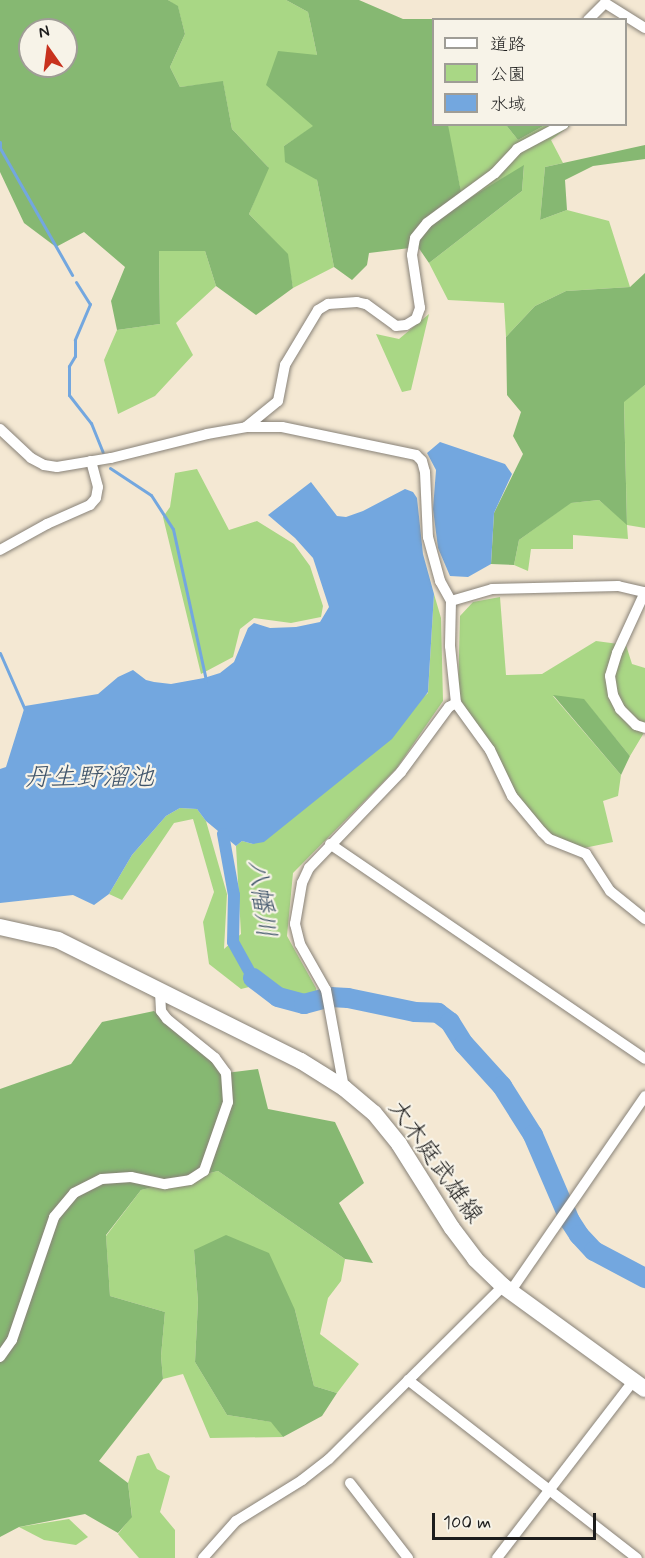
<!DOCTYPE html>
<html>
<head>
<meta charset="utf-8">
<style>
  body { margin:0 }
  #map { position:relative; width:645px; height:1558px; overflow:hidden; background:#f4e8d3; font-family:Mynerve,"Klee One",sans-serif }
  div>[style] { position:absolute }
  .green>* { inset:0; background:#a9d785 }
  .forest>* { inset:0; background:#86b872 }
  .water>* { inset:0; background:#73a7df }
  .stream>* { height:3px; margin:-1.5px; padding:0 1.5px; transform-origin:1.5px; border-radius:1.5px; background:#73a7df }
  .canal>* { height:12px; margin:-6px; padding:0 6px; transform-origin:6px; border-radius:6px; background:#73a7df }
  .river>* { height:20px; margin:-10px; padding:0 10px; transform-origin:10px; border-radius:10px; background:#73a7df }
  .roads { filter:drop-shadow(0 0 2px #888278) drop-shadow(0 0 2px #888278) }
  .street>* { height:10px; margin:-5px; padding:0 5px; transform-origin:5px; border-radius:5px; background:#fff }
  .secondary>* { height:16px; margin:-8px; padding:0 8px; transform-origin:8px; border-radius:8px; background:#fff }
  span { translate:-50% -50%; white-space:nowrap; text-align:center; line-height:1.15; -webkit-text-stroke:4.5px #f7f3e8; paint-order:stroke }
  .street-label { font-size:24px; color:#1c1c1c }
  .water-label { font-size:26px; color:#3f546a; font-style:italic }
  .legend { position:absolute; left:432px; top:18px; width:195px; height:108px; box-sizing:border-box; background:#f7f3e8; border:2px solid #9f9d96; margin:0; padding:8px 10px; list-style:none; font-size:18px; color:#1c1c1c }
  .legend li { display:flex; align-items:center; gap:12px; height:30px }
  .legend b { width:30px; border:2px solid #9f9d96 }
  .north { position:absolute; left:18px; top:18px; width:60px; height:60px; box-sizing:border-box; background:#f7f3e8; border:2px solid #9f9d96; border-radius:50%; rotate:346deg; font-size:16px; font-weight:700; line-height:24px; text-align:center; color:#1c1c1c }
  .north::after { content:''; display:block; margin:auto; width:21px; height:27px; background:#c8321e; clip-path:polygon(50% 0,100% 100%,50% 72%,0 100%) }
  .scale { position:absolute; left:432px; top:1513px; width:164px; height:27px; box-sizing:border-box; border:3px solid #1c1c1c; border-top:0; padding-left:8px; font-size:18px; line-height:21px; white-space:nowrap; color:#1c1c1c; -webkit-text-stroke:4px #f7f3e8; paint-order:stroke }
</style>
</head>
<body>
<div id="map">
  <div class="green">
    <div style="clip-path:polygon(168px 0,286px 0,308px 12px,317px 55px,313px 127px,284px 146px,317px 180px,334px 267px,293px 288px,287px 254px,249px 214px,268px 167px,232px 129px,223px 82px,180px 87px,170px 67px,185px 34px,178px 7px)"></div>
    <div style="clip-path:polygon(447px 125px,506px 125px,518px 140px,545px 125px,571px 125px,551px 140px,563px 163px,545px 167px,540px 220px,567px 210px,609px 221px,630px 287px,566px 291px,535px 306px,506px 337px,504px 303px,448px 300px,429px 263px,522px 191px,524px 166px,463px 202px)"></div>
    <div style="clip-path:polygon(159px 251px,205px 251px,216px 286px,176px 323px,193px 355px,155px 396px,118px 414px,104px 360px,117px 330px,160px 324px)"></div>
    <div style="clip-path:polygon(429px 314px,411px 390px,402px 392px,376px 334px,399px 339px)"></div>
    <div style="clip-path:polygon(645px 385px,645px 528px,627px 525px,628px 539px,573px 535px,573px 549px,531px 549px,528px 571px,514px 565px,519px 540px,570px 503px,599px 500px,627px 524px,624px 401px)"></div>
    <div style="clip-path:polygon(197px 469px,229px 530px,257px 521px,294px 544px,310px 566px,323px 606px,321px 617px,291px 623px,254px 618px,240px 629px,233px 657px,201px 674px,163px 517px,170px 507px,175px 473px)"></div>
    <div style="clip-path:polygon(434px 594px,441px 618px,443px 701px,396px 769px,293px 873px,287px 936px,316px 988px,319px 1009px,303px 1013px,253px 986px,241px 989px,209px 964px,203px 922px,214px 892px,193px 819px,174px 823px,122px 900px,109px 894px,132px 855px,166px 816px,180px 808px,197px 809px,206px 821px,227px 894px,224px 949px,241px 934px,236px 846px,242px 841px,253px 844px,428px 693px)"></div>
    <div style="clip-path:polygon(500px 597px,506px 675px,542px 674px,596px 641px,626px 645px,632px 664px,645px 668px,645px 731px,630px 756px,584px 700px,553px 696px,621px 775px,618px 796px,603px 801px,613px 842px,584px 848px,552px 838px,514px 793px,458px 695px,460px 616px,473px 602px)"></div>
    <div style="clip-path:polygon(218px 1171px,345px 1259px,341px 1281px,328px 1298px,320px 1334px,359px 1364px,337px 1393px,314px 1386px,295px 1310px,194px 1250px,198px 1302px,195px 1362px,227px 1415px,272px 1422px,283px 1437px,210px 1438px,183px 1374px,163px 1379px,161px 1356px,165px 1312px,110px 1296px,106px 1236px,141px 1190px)"></div>
    <div style="clip-path:polygon(149px 1453px,157px 1469px,170px 1476px,160px 1512px,175px 1530px,175px 1558px,139px 1558px,118px 1534px,132px 1516px,128px 1483px,137px 1456px)"></div>
    <div style="clip-path:polygon(69px 1519px,88px 1537px,76px 1545px,44px 1540px,19px 1527px)"></div>
  </div>
  <div class="forest">
    <div style="clip-path:polygon(evenodd,0 0,168px 0,178px 6px,185px 34px,170px 67px,180px 87px,223px 81px,232px 129px,269px 168px,249px 214px,288px 254px,293px 288px,256px 315px,216px 286px,205px 251px,159px 251px,160px 324px,117px 330px,111px 301px,125px 267px,84px 232px,56px 247px,24px 223px,0 172px,0 0,30px 30px,66px 30px,66px 66px,30px 66px,30px 30px)"></div>
    <div style="clip-path:polygon(286px 0,359px 0,403px 19px,453px 19px,434px 20px,434px 124px,448px 125px,463px 202px,524px 165px,522px 191px,429px 263px,418px 247px,369px 253px,367px 265px,352px 280px,334px 267px,317px 180px,285px 162px,284px 146px,313px 126px,266px 85px,278px 51px,317px 55px,308px 12px)"></div>
    <div style="clip-path:polygon(506px 125px,545px 125px,518px 140px)"></div>
    <div style="clip-path:polygon(645px 145px,645px 159px,593px 166px,565px 180px,567px 210px,540px 220px,545px 167px)"></div>
    <div style="clip-path:polygon(645px 273px,645px 385px,624px 402px,627px 525px,599px 500px,571px 503px,519px 540px,514px 565px,491px 564px,494px 513px,523px 454px,513px 436px,521px 412px,507px 395px,506px 337px,535px 306px,566px 291px,630px 287px)"></div>
    <div style="clip-path:polygon(553px 695px,584px 699px,630px 756px,621px 775px)"></div>
    <div style="clip-path:polygon(154px 1011px,226px 1073px,258px 1069px,268px 1109px,335px 1122px,364px 1183px,339px 1203px,373px 1263px,345px 1259px,218px 1171px,141px 1190px,106px 1235px,110px 1296px,165px 1312px,161px 1356px,163px 1379px,99px 1461px,128px 1483px,132px 1517px,118px 1533px,85px 1514px,19px 1527px,0 1537px,0 1089px,71px 1064px,102px 1022px)"></div>
    <div style="clip-path:polygon(226px 1235px,269px 1253px,295px 1310px,314px 1386px,337px 1393px,322px 1416px,283px 1437px,271px 1422px,227px 1415px,195px 1362px,198px 1302px,194px 1250px)"></div>
  </div>
  <div class="water">
    <div style="clip-path:polygon(440px 442px,505px 464px,512px 474px,494px 513px,491px 564px,468px 577px,450px 576px,438px 548px,433px 509px,436px 470px,427px 453px)"></div>
    <div style="clip-path:polygon(311px 482px,337px 516px,346px 517px,363px 511px,405px 489px,413px 492px,417px 498px,423px 554px,434px 594px,428px 692px,392px 739px,264px 842px,253px 844px,242px 841px,236px 846px,206px 821px,197px 809px,180px 808px,166px 816px,132px 855px,109px 894px,94px 905px,73px 895px,0 903px,0 769px,6px 767px,25px 706px,98px 694px,118px 677px,133px 670px,146px 680px,154px 682px,171px 684px,204px 678px,220px 673px,234px 662px,248px 628px,254px 623px,270px 628px,296px 627px,320px 622px,329px 607px,313px 558px,295px 538px,268px 515px)"></div>
  </div>
  <div class="stream">
    <div style="left:0;top:142px;width:6px;rotate:90deg"></div>
    <div style="left:0;top:148px;width:146px;rotate:60.4deg"></div>
    <div style="left:76px;top:282px;width:26px;rotate:58deg"></div>
    <div style="left:90px;top:304px;width:39px;rotate:113deg"></div>
    <div style="left:75px;top:340px;width:16px;rotate:90deg"></div>
    <div style="left:75px;top:356px;width:12px;rotate:121deg"></div>
    <div style="left:69px;top:366px;width:29px;rotate:90deg"></div>
    <div style="left:69px;top:395px;width:36px;rotate:52deg"></div>
    <div style="left:91px;top:423px;width:31px;rotate:68deg"></div>
    <div style="left:110px;top:468px;width:49px;rotate:33.4deg"></div>
    <div style="left:151px;top:495px;width:40px;rotate:57.1deg"></div>
    <div style="left:173px;top:529px;width:155px;rotate:77.7deg"></div>
    <div style="left:0;top:653px;width:64px;rotate:66.2deg"></div>
  </div>
  <div class="canal">
    <div style="left:223px;top:834px;width:62px;rotate:79.8deg"></div>
    <div style="left:234px;top:895px;width:47px;rotate:91.2deg"></div>
    <div style="left:233px;top:942px;width:41px;rotate:60.9deg"></div>
  </div>
  <div class="river">
    <div style="left:253px;top:978px;width:31px;rotate:37deg"></div>
    <div style="left:278px;top:997px;width:27px;rotate:15deg"></div>
    <div style="left:304px;top:1004px;width:27px;rotate:-15deg"></div>
    <div style="left:330px;top:997px;width:18px;rotate:3deg"></div>
    <div style="left:348px;top:998px;width:68px;rotate:11.8deg"></div>
    <div style="left:415px;top:1012px;width:23px;rotate:2deg"></div>
    <div style="left:438px;top:1013px;width:15px;rotate:37deg"></div>
    <div style="left:450px;top:1022px;width:26px;rotate:58deg"></div>
    <div style="left:464px;top:1044px;width:57px;rotate:47.9deg"></div>
    <div style="left:502px;top:1086px;width:58px;rotate:57.7deg"></div>
    <div style="left:533px;top:1135px;width:94px;rotate:66.7deg"></div>
    <div style="left:570px;top:1221px;width:17px;rotate:57deg"></div>
    <div style="left:579px;top:1235px;width:22px;rotate:47deg"></div>
    <div style="left:594px;top:1251px;width:58px;rotate:27.9deg"></div>
  </div>
  <div class="roads">
    <div class="street">
      <div style="left:588px;top:20px;width:24px;rotate:-45deg"></div>
      <div style="left:605px;top:3px;width:47px;rotate:32deg"></div>
      <div style="left:246px;top:427px;width:41px;rotate:-39.1deg"></div>
      <div style="left:278px;top:401px;width:37px;rotate:-79deg"></div>
      <div style="left:285px;top:365px;width:64px;rotate:-59deg"></div>
      <div style="left:318px;top:310px;width:12px;rotate:-31deg"></div>
      <div style="left:328px;top:304px;width:29px;rotate:-4deg"></div>
      <div style="left:357px;top:302px;width:9px;rotate:13deg"></div>
      <div style="left:366px;top:304px;width:37px;rotate:36deg"></div>
      <div style="left:396px;top:326px;width:10px;rotate:-6deg"></div>
      <div style="left:406px;top:325px;width:12px;rotate:-31deg"></div>
      <div style="left:416px;top:319px;width:12px;rotate:-70deg"></div>
      <div style="left:420px;top:308px;width:54px;rotate:-98.6deg"></div>
      <div style="left:412px;top:255px;width:17px;rotate:-80deg"></div>
      <div style="left:415px;top:238px;width:19px;rotate:-51deg"></div>
      <div style="left:427px;top:223px;width:84px;rotate:-36.3deg"></div>
      <div style="left:495px;top:173px;width:33px;rotate:-47deg"></div>
      <div style="left:517px;top:149px;width:53px;rotate:-28deg"></div>
      <div style="left:0;top:429px;width:42px;rotate:43.1deg"></div>
      <div style="left:31px;top:458px;width:15px;rotate:28deg"></div>
      <div style="left:44px;top:465px;width:13px;rotate:9deg"></div>
      <div style="left:57px;top:467px;width:55px;rotate:-9.5deg"></div>
      <div style="left:111px;top:458px;width:99px;rotate:-14deg"></div>
      <div style="left:207px;top:434px;width:40px;rotate:-10deg"></div>
      <div style="left:246px;top:427px;width:36px"></div>
      <div style="left:282px;top:427px;width:137px;rotate:11.8deg"></div>
      <div style="left:416px;top:455px;width:8px;rotate:45deg"></div>
      <div style="left:422px;top:461px;width:11px;rotate:75deg"></div>
      <div style="left:425px;top:472px;width:65px;rotate:87.4deg"></div>
      <div style="left:428px;top:537px;width:46px;rotate:74.7deg"></div>
      <div style="left:440px;top:581px;width:23px;rotate:61deg"></div>
      <div style="left:451px;top:601px;width:45px;rotate:91.3deg"></div>
      <div style="left:450px;top:646px;width:57px;rotate:84deg"></div>
      <div style="left:456px;top:703px;width:58px;rotate:54.1deg"></div>
      <div style="left:490px;top:750px;width:51px;rotate:64.4deg"></div>
      <div style="left:512px;top:796px;width:47px;rotate:50.2deg"></div>
      <div style="left:542px;top:832px;width:10px;rotate:45deg"></div>
      <div style="left:549px;top:839px;width:40px;rotate:22deg"></div>
      <div style="left:586px;top:854px;width:44px;rotate:57deg"></div>
      <div style="left:610px;top:891px;width:45px;rotate:38.7deg"></div>
      <div style="left:0;top:550px;width:54px;rotate:-29deg"></div>
      <div style="left:47px;top:524px;width:47px;rotate:-23.8deg"></div>
      <div style="left:90px;top:505px;width:9px;rotate:-49deg"></div>
      <div style="left:96px;top:498px;width:11px;rotate:-80deg"></div>
      <div style="left:98px;top:487px;width:27px;rotate:-105deg"></div>
      <div style="left:645px;top:592px;width:67px;rotate:114.7deg"></div>
      <div style="left:617px;top:653px;width:24px;rotate:107deg"></div>
      <div style="left:610px;top:676px;width:19px;rotate:81deg"></div>
      <div style="left:613px;top:695px;width:16px;rotate:63deg"></div>
      <div style="left:620px;top:709px;width:23px;rotate:45deg"></div>
      <div style="left:636px;top:725px;width:9px;rotate:18deg"></div>
      <div style="left:451px;top:601px;width:43px;rotate:-16.3deg"></div>
      <div style="left:492px;top:589px;width:126px;rotate:-1.4deg"></div>
      <div style="left:618px;top:586px;width:28px;rotate:13deg"></div>
      <div style="left:330px;top:844px;width:381px;rotate:34.3deg"></div>
      <div style="left:344px;top:1088px;width:100px;rotate:-100.4deg"></div>
      <div style="left:326px;top:990px;width:53px;rotate:-119.5deg"></div>
      <div style="left:300px;top:944px;width:21px;rotate:-104deg"></div>
      <div style="left:295px;top:924px;width:42px;rotate:-80.3deg"></div>
      <div style="left:302px;top:883px;width:17px;rotate:-65deg"></div>
      <div style="left:309px;top:868px;width:133px;rotate:-46.2deg"></div>
      <div style="left:401px;top:772px;width:81px;rotate:-53.6deg"></div>
      <div style="left:449px;top:707px;width:8px;rotate:-30deg"></div>
      <div style="left:510px;top:1292px;width:238px;rotate:-55.4deg"></div>
      <div style="left:0;top:1357px;width:21px;rotate:-55deg"></div>
      <div style="left:12px;top:1340px;width:130px;rotate:-71.1deg"></div>
      <div style="left:54px;top:1217px;width:31px;rotate:-50deg"></div>
      <div style="left:74px;top:1193px;width:31px;rotate:-27deg"></div>
      <div style="left:102px;top:1179px;width:29px;rotate:-4deg"></div>
      <div style="left:131px;top:1177px;width:35px;rotate:12deg"></div>
      <div style="left:165px;top:1184px;width:25px;rotate:-9deg"></div>
      <div style="left:190px;top:1180px;width:17px;rotate:-33deg"></div>
      <div style="left:204px;top:1171px;width:73px;rotate:-70.8deg"></div>
      <div style="left:228px;top:1102px;width:29px;rotate:-94deg"></div>
      <div style="left:226px;top:1073px;width:19px;rotate:-126deg"></div>
      <div style="left:215px;top:1058px;width:62px;rotate:-140.9deg"></div>
      <div style="left:167px;top:1019px;width:10px;rotate:-127deg"></div>
      <div style="left:161px;top:1011px;width:18px;rotate:-93deg"></div>
      <div style="left:408px;top:1380px;width:290px;rotate:37.9deg"></div>
      <div style="left:350px;top:1483px;width:95px;rotate:52.3deg"></div>
      <div style="left:203px;top:1558px;width:50px;rotate:-48.3deg"></div>
      <div style="left:236px;top:1521px;width:78px;rotate:-31.8deg"></div>
      <div style="left:302px;top:1480px;width:34px;rotate:-38deg"></div>
      <div style="left:329px;top:1459px;width:245px;rotate:-44.8deg"></div>
      <div style="left:497px;top:1558px;width:225px;rotate:-52.4deg"></div>
    </div>
    <div class="secondary">
      <div style="left:0;top:927px;width:59px;rotate:12.6deg"></div>
      <div style="left:58px;top:940px;width:271px;rotate:26.5deg"></div>
      <div style="left:301px;top:1061px;width:51px;rotate:32.1deg"></div>
      <div style="left:344px;top:1088px;width:39px;rotate:40deg"></div>
      <div style="left:374px;top:1113px;width:40px;rotate:51deg"></div>
      <div style="left:399px;top:1144px;width:99px;rotate:57.8deg"></div>
      <div style="left:452px;top:1228px;width:39px;rotate:53deg"></div>
      <div style="left:475px;top:1259px;width:39px;rotate:44deg"></div>
      <div style="left:503px;top:1286px;width:175px;rotate:36deg"></div>
    </div>
  </div>
  <div class="street-label">
    <span style="left:435px;top:1162px;rotate:55deg">大木庭武雄線</span>
  </div>
  <div class="water-label">
    <span style="left:89px;top:779px">丹生野溜池</span>
    <span style="left:260px;top:899px;rotate:83deg">八幡川</span>
  </div>
  <ul class="legend">
  <li><b style="height:8px;background:#fff"></b>道路</li>
  <li><b style="height:16px;background:#a9d785"></b>公園</li>
  <li><b style="height:16px;background:#73a7df"></b>水域</li>
  </ul>
  <div class="north">N</div>
  <div class="scale">100 m</div>
</div>
</body>
</html>
